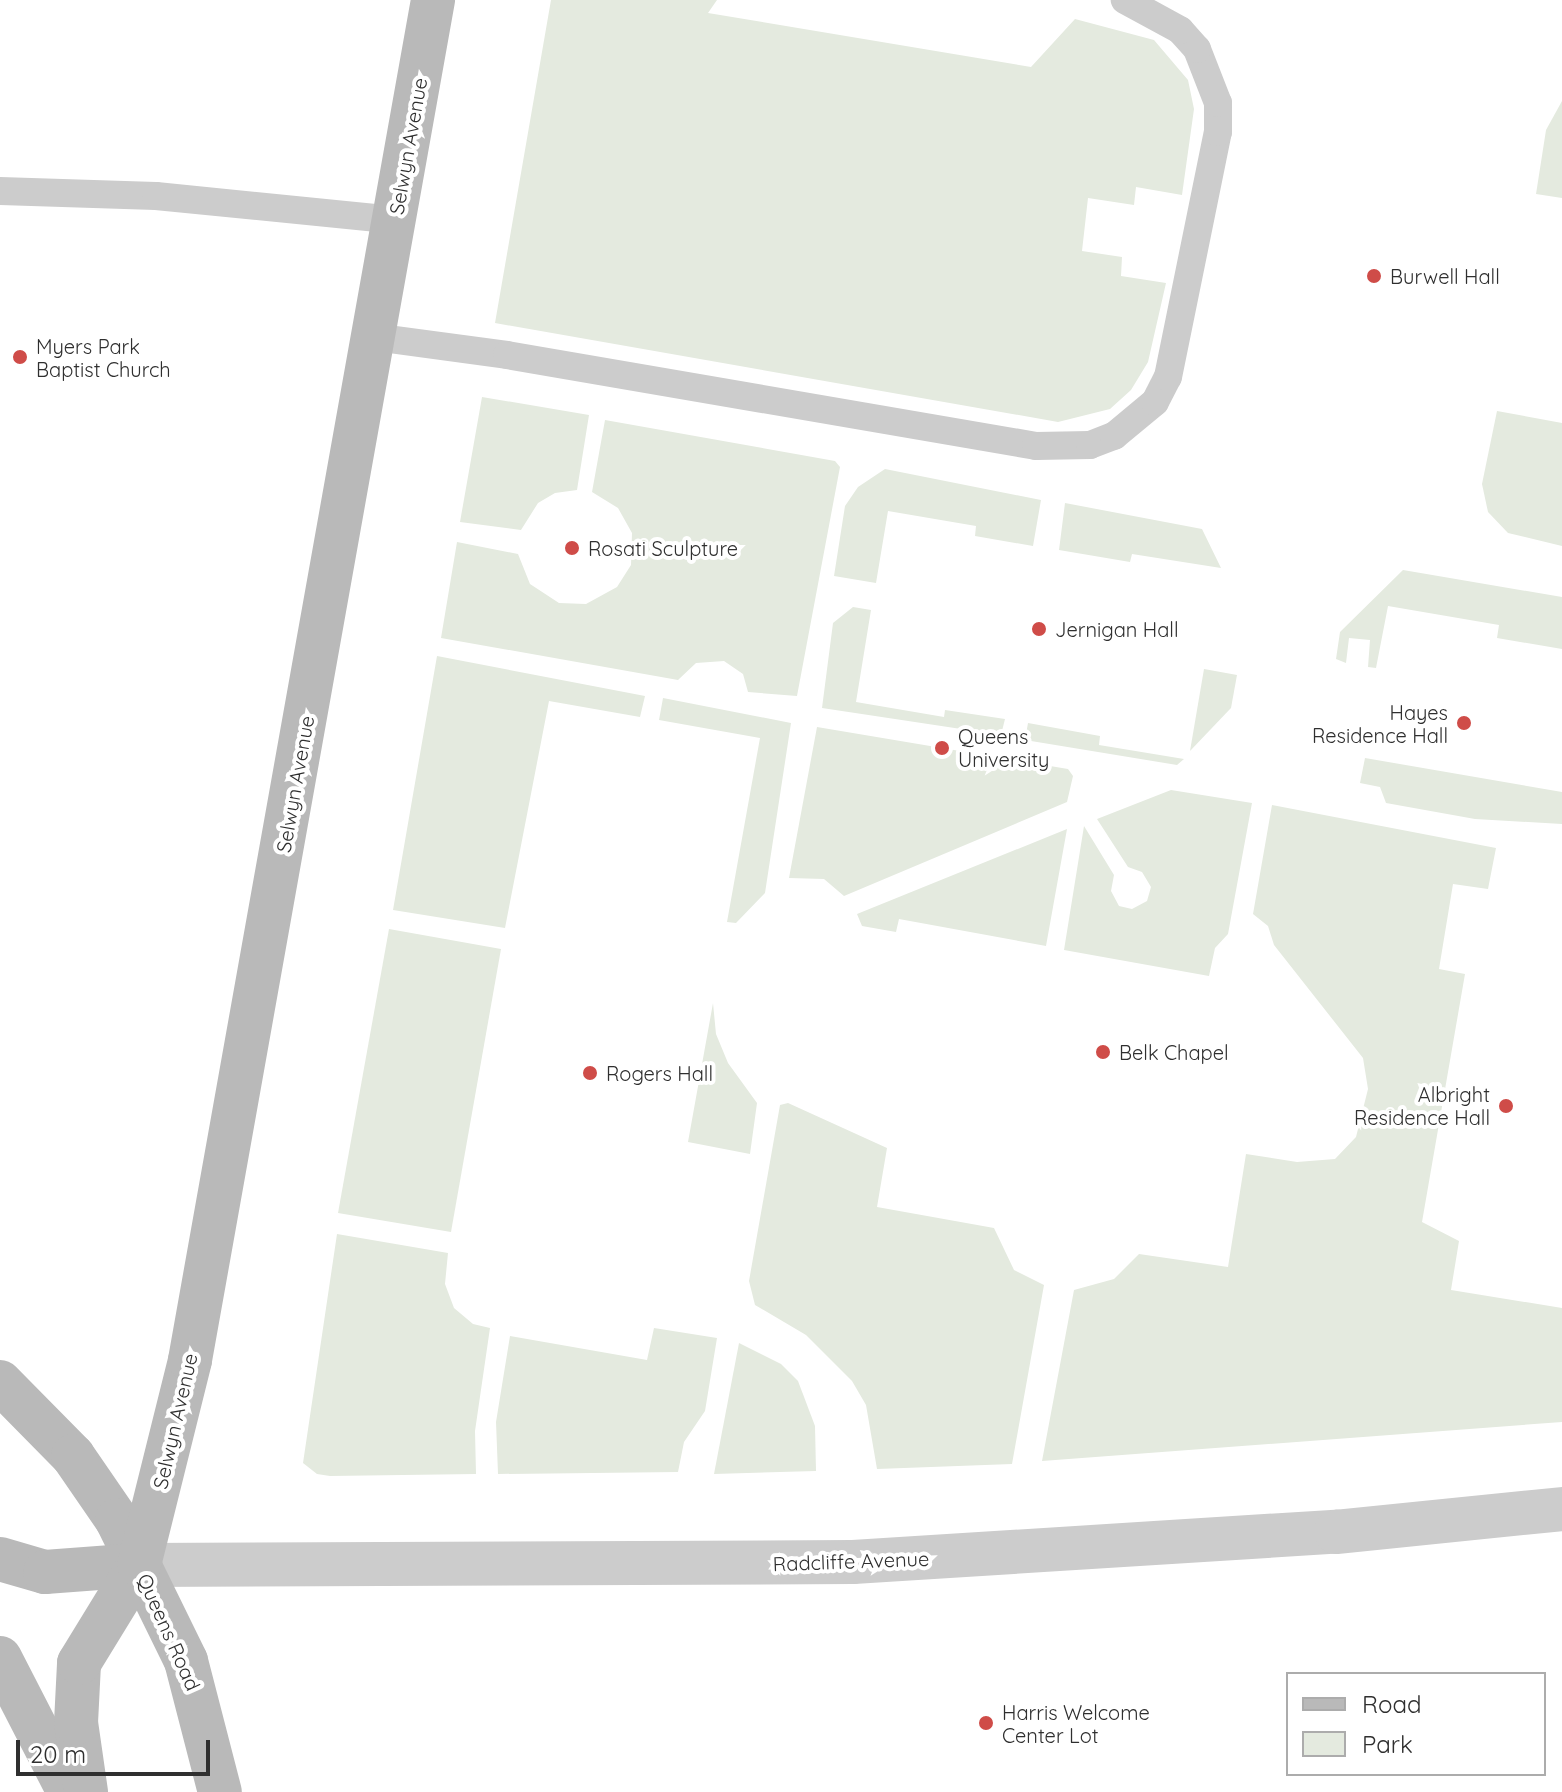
<!DOCTYPE html>
<html>
<head>
<meta charset="utf-8">
<style>
  body { margin:0 }
  #map { position:relative; width:1562px; height:1792px; overflow:hidden; background:#fff; font-family:Quicksand,sans-serif }
  div>[style] { position:absolute }
  .green>* { inset:0; background:#e4eadf }
  .lane>* { height:28px; margin:-14px; padding:0 14px; transform-origin:14px; border-radius:14px; background:#ccc }
  .street>* { height:44px; margin:-22px; padding:0 22px; transform-origin:22px; border-radius:22px; background:#ccc }
  .secondary>* { height:44px; margin:-22px; padding:0 22px; transform-origin:22px; border-radius:22px; background:#b9b9b9 }
  .dots>* { width:22px; height:22px; translate:-50% -50%; box-sizing:border-box; border:4px solid #fff; border-radius:50% }
  span { translate:-50% -50%; white-space:nowrap; text-align:center; line-height:1.15; -webkit-text-stroke:8px #fff; paint-order:stroke }
  .street-label { font-size:20px; color:#2f2f2f }
  .poi-label { font-size:20px; color:#2f2f2f }
  .left { translate:0 -50%; text-align:left }
  .right { translate:-100% -50%; text-align:right }
  .legend { position:absolute; left:1286px; top:1672px; width:260px; height:104px; box-sizing:border-box; background:#fff; border:2px solid #acacac; margin:0; padding:10px 14px; list-style:none; font-size:24px; color:#2f2f2f }
  .legend li { display:flex; align-items:center; gap:16px; height:40px }
  .legend b { width:40px; border:2px solid #acacac }
  .scale { position:absolute; left:16px; top:1740px; width:194px; height:36px; box-sizing:border-box; border:4px solid #2f2f2f; border-top:0; padding-left:10px; font-size:24px; line-height:28px; white-space:nowrap; color:#2f2f2f; -webkit-text-stroke:6px #fff; paint-order:stroke }
</style>
</head>
<body>
<div id="map">
  <div class="green">
    <div style="clip-path:polygon(551px 0,717px 0,708px 13px,1031px 67px,1075px 19px,1154px 40px,1188px 80px,1194px 109px,1182px 195px,1136px 187px,1134px 205px,1088px 198px,1082px 251px,1122px 257px,1121px 276px,1166px 283px,1148px 362px,1131px 390px,1110px 409px,1058px 422px,495px 323px)"></div>
    <div style="clip-path:polygon(1562px 101px,1562px 198px,1536px 194px,1546px 130px)"></div>
    <div style="clip-path:polygon(482px 397px,589px 415px,577px 490px,555px 493px,538px 503px,521px 530px,460px 522px)"></div>
    <div style="clip-path:polygon(1497px 411px,1562px 423px,1562px 546px,1508px 533px,1488px 512px,1482px 484px)"></div>
    <div style="clip-path:polygon(605px 420px,835px 461px,840px 467px,797px 696px,748px 692px,743px 674px,724px 661px,696px 663px,678px 680px,441px 638px,457px 542px,518px 554px,530px 584px,559px 603px,586px 604px,617px 587px,631px 565px,632px 533px,618px 508px,592px 492px)"></div>
    <div style="clip-path:polygon(885px 469px,1041px 500px,1033px 546px,975px 536px,976px 526px,888px 511px,876px 583px,834px 576px,845px 506px,858px 487px)"></div>
    <div style="clip-path:polygon(1065px 503px,1202px 529px,1221px 568px,1132px 554px,1130px 562px,1059px 550px)"></div>
    <div style="clip-path:polygon(1403px 570px,1562px 597px,1562px 649px,1497px 638px,1499px 625px,1388px 606px,1376px 668px,1368px 667px,1370px 640px,1349px 638px,1346px 663px,1336px 659px,1340px 632px)"></div>
    <div style="clip-path:polygon(853px 607px,871px 610px,856px 702px,944px 717px,945px 710px,1005px 719px,1001px 735px,822px 708px,833px 623px)"></div>
    <div style="clip-path:polygon(437px 656px,645px 696px,640px 717px,549px 701px,505px 928px,393px 910px)"></div>
    <div style="clip-path:polygon(1204px 669px,1237px 675px,1231px 708px,1190px 751px)"></div>
    <div style="clip-path:polygon(663px 698px,791px 723px,765px 893px,736px 923px,727px 922px,760px 738px,659px 720px)"></div>
    <div style="clip-path:polygon(1028px 723px,1100px 736px,1099px 745px,1184px 759px,1177px 765px,1025px 740px)"></div>
    <div style="clip-path:polygon(817px 727px,1068px 769px,1073px 776px,1067px 802px,844px 896px,824px 879px,789px 878px)"></div>
    <div style="clip-path:polygon(1365px 758px,1562px 792px,1562px 824px,1475px 819px,1386px 803px,1380px 787px,1360px 783px)"></div>
    <div style="clip-path:polygon(1171px 790px,1252px 803px,1228px 934px,1215px 948px,1209px 976px,1064px 950px,1084px 826px,1114px 875px,1111px 891px,1119px 906px,1132px 909px,1147px 901px,1151px 887px,1142px 872px,1128px 867px,1097px 819px)"></div>
    <div style="clip-path:polygon(1272px 805px,1496px 848px,1488px 889px,1453px 884px,1439px 969px,1465px 974px,1422px 1222px,1459px 1241px,1451px 1290px,1562px 1308px,1562px 1422px,1042px 1461px,1074px 1290px,1114px 1279px,1139px 1254px,1228px 1267px,1246px 1154px,1297px 1162px,1335px 1159px,1356px 1137px,1368px 1089px,1363px 1058px,1274px 945px,1268px 926px,1253px 914px)"></div>
    <div style="clip-path:polygon(1067px 829px,1046px 946px,899px 919px,896px 932px,862px 926px,857px 914px)"></div>
    <div style="clip-path:polygon(389px 929px,501px 949px,451px 1232px,338px 1213px)"></div>
    <div style="clip-path:polygon(713px 1003px,716px 1034px,728px 1063px,757px 1103px,750px 1154px,688px 1142px)"></div>
    <div style="clip-path:polygon(788px 1103px,887px 1148px,877px 1207px,994px 1228px,1014px 1270px,1044px 1285px,1012px 1464px,877px 1469px,866px 1405px,852px 1381px,806px 1335px,755px 1305px,749px 1281px,780px 1105px)"></div>
    <div style="clip-path:polygon(337px 1234px,448px 1253px,445px 1284px,454px 1308px,473px 1324px,490px 1328px,475px 1431px,476px 1474px,330px 1476px,317px 1474px,303px 1463px)"></div>
    <div style="clip-path:polygon(654px 1328px,717px 1338px,705px 1411px,684px 1442px,678px 1472px,498px 1474px,496px 1422px,510px 1336px,647px 1360px)"></div>
    <div style="clip-path:polygon(739px 1343px,781px 1364px,798px 1381px,815px 1426px,816px 1471px,714px 1474px)"></div>
  </div>
  <div class="lane">
    <div style="left:0;top:191px;width:156px;rotate:1.8deg"></div>
    <div style="left:156px;top:196px;width:240px;rotate:5.7deg"></div>
    <div style="left:374px;top:337px;width:134px;rotate:7.7deg"></div>
    <div style="left:507px;top:355px;width:537px;rotate:9.76deg"></div>
    <div style="left:1036px;top:446px;width:54px;rotate:-1.1deg"></div>
    <div style="left:1090px;top:445px;width:26px;rotate:-21deg"></div>
    <div style="left:1114px;top:436px;width:53px;rotate:-39.7deg"></div>
    <div style="left:1155px;top:402px;width:28px;rotate:-63deg"></div>
    <div style="left:1168px;top:377px;width:250px;rotate:-78.5deg"></div>
    <div style="left:1218px;top:132px;width:29px;rotate:-90deg"></div>
    <div style="left:1218px;top:103px;width:58px;rotate:-111.3deg"></div>
    <div style="left:1197px;top:49px;width:25px;rotate:-132deg"></div>
    <div style="left:1180px;top:30px;width:63px;rotate:-151.4deg"></div>
  </div>
  <div class="street">
    <div style="left:139px;top:1565px;width:714px;rotate:-0.24deg"></div>
    <div style="left:853px;top:1562px;width:484px;rotate:-3.6deg"></div>
    <div style="left:1336px;top:1532px;width:227px;rotate:-5.8deg"></div>
  </div>
  <div class="secondary">
    <div style="left:0;top:1382px;width:104px;rotate:45.4deg"></div>
    <div style="left:73px;top:1456px;width:78px;rotate:55.5deg"></div>
    <div style="left:117px;top:1520px;width:157px;rotate:63.9deg"></div>
    <div style="left:186px;top:1661px;width:135px;rotate:75.5deg"></div>
    <div style="left:0;top:1559px;width:47px;rotate:16.1deg"></div>
    <div style="left:45px;top:1572px;width:94px;rotate:-4.3deg"></div>
    <div style="left:0;top:1658px;width:151px;rotate:62.8deg"></div>
    <div style="left:86px;top:1792px;width:70px;rotate:-98.2deg"></div>
    <div style="left:76px;top:1723px;width:60px;rotate:-87.1deg"></div>
    <div style="left:79px;top:1663px;width:115px;rotate:-58.5deg"></div>
    <div style="left:139px;top:1565px;width:211px;rotate:-76deg"></div>
    <div style="left:190px;top:1360px;width:1382px;rotate:-79.87deg"></div>
  </div>
  <div class="dots">
    <div style="left:1374px;top:276px;background:#cf4c48"></div>
    <div style="left:20px;top:357px;background:#cf4c48"></div>
    <div style="left:572px;top:548px;background:#cf4c48"></div>
    <div style="left:1039px;top:629px;background:#cf4c48"></div>
    <div style="left:1464px;top:723px;background:#cf4c48"></div>
    <div style="left:942px;top:748px;background:#cf4c48"></div>
    <div style="left:1103px;top:1052px;background:#cf4c48"></div>
    <div style="left:590px;top:1073px;background:#cf4c48"></div>
    <div style="left:1506px;top:1106px;background:#cf4c48"></div>
    <div style="left:986px;top:1723px;background:#cf4c48"></div>
  </div>
  <div class="street-label">
    <span style="left:408px;top:146px;rotate:-80deg">Selwyn Avenue</span>
    <span style="left:295px;top:784px;rotate:-80deg">Selwyn Avenue</span>
    <span style="left:175px;top:1421px;rotate:-77deg">Selwyn Avenue</span>
    <span style="left:851px;top:1561px;rotate:-2deg">Radcliffe Avenue</span>
    <span style="left:169px;top:1632px;rotate:66deg">Queens Road</span>
  </div>
  <div class="poi-label">
    <span class="left" style="left:1390px;top:276px">Burwell Hall</span>
    <span class="left" style="left:36px;top:358px">Myers Park<br>Baptist Church</span>
    <span class="left" style="left:588px;top:548px">Rosati Sculpture</span>
    <span class="left" style="left:1055px;top:629px">Jernigan Hall</span>
    <span class="right" style="left:1448px;top:724px">Hayes<br>Residence Hall</span>
    <span class="left" style="left:958px;top:748px">Queens<br>University</span>
    <span class="left" style="left:1119px;top:1052px">Belk Chapel</span>
    <span class="left" style="left:606px;top:1073px">Rogers Hall</span>
    <span class="right" style="left:1490px;top:1106px">Albright<br>Residence Hall</span>
    <span class="left" style="left:1002px;top:1724px">Harris Welcome<br>Center Lot</span>
  </div>
  <ul class="legend">
  <li><b style="height:10px;background:#b9b9b9"></b>Road</li>
  <li><b style="height:22px;background:#e4eadf"></b>Park</li>
  </ul>
  <div class="scale">20 m</div>
</div>
</body>
</html>
